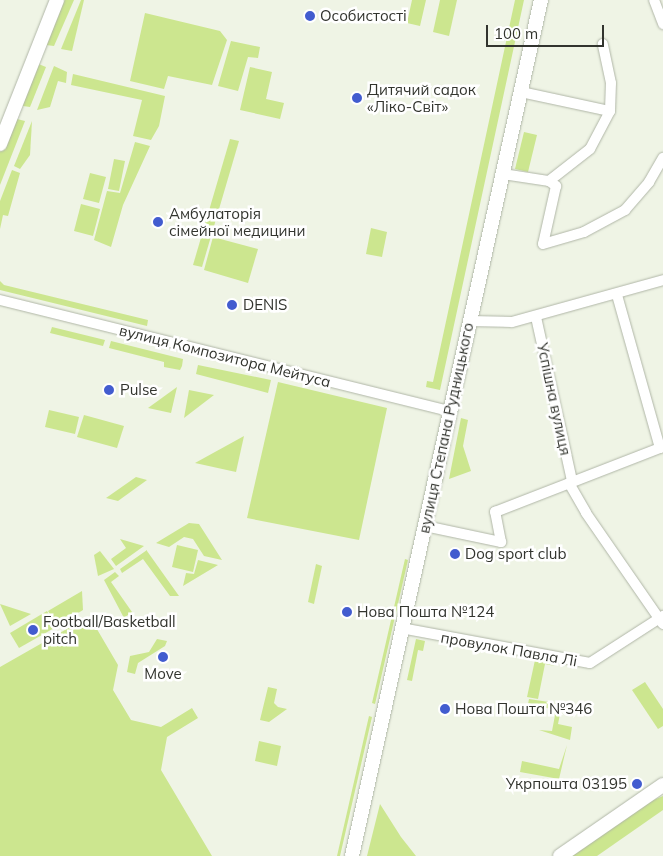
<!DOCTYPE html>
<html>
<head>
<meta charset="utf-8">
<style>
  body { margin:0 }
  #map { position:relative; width:663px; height:856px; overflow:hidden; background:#eff4e5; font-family:Mulish,sans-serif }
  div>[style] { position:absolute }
  .green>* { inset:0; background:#cce68f }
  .roads { filter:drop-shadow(0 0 1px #b0b6a7) drop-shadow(0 0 1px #b0b6a7) }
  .street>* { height:10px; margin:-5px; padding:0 5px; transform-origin:5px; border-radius:5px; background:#fff }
  .secondary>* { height:14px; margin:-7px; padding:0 7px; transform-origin:7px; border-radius:7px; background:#fff }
  .dots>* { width:14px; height:14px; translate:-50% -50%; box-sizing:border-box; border:2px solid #fff; border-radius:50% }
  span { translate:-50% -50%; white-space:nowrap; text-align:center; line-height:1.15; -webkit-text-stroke:5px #fff; paint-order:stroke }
  .poi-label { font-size:15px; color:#32342e }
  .left { translate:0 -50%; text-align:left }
  .right { translate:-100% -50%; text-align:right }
  .street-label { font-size:15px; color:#32342e }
  .scale { position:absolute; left:486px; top:25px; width:118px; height:22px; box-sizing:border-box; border:2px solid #32342e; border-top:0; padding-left:6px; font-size:15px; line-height:18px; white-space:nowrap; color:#32342e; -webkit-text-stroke:4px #fff; paint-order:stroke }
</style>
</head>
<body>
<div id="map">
  <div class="green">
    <div style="clip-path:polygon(62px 0,74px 0,54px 46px,46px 45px)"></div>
    <div style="clip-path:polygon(81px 0,84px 0,72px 51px,61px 49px)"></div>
    <div style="clip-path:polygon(412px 0,426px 0,420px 26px,407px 23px)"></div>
    <div style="clip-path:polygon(440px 0,457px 0,449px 36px,433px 32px)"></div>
    <div style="clip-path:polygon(515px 0,524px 0,440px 390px,426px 387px,427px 381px,433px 382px)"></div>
    <div style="clip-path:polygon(145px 13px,220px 31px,227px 40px,212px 85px,168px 76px,164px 89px,130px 81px)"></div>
    <div style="clip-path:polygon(231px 41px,260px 47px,258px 58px,248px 57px,238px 91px,218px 86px)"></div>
    <div style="clip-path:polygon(36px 63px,46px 67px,30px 107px,23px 106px,22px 100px)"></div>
    <div style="clip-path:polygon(54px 66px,67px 72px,66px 83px,58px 81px,50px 107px,37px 110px)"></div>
    <div style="clip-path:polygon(250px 67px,272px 72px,266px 99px,284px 103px,280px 119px,240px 110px)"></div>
    <div style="clip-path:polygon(73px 74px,165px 96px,159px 126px,151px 140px,133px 136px,142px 100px,71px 85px)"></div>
    <div style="clip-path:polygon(17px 119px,25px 121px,0 185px,0 151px)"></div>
    <div style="clip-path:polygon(32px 121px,30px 155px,20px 169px,14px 166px)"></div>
    <div style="clip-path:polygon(524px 132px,537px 135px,528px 172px,515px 169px)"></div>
    <div style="clip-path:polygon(230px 139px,239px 141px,202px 267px,193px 265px)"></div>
    <div style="clip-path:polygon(135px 142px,150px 146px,123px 205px,111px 247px,94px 240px,107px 191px,120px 193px)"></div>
    <div style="clip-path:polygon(114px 159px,125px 161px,119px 191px,108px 189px)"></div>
    <div style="clip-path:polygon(12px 170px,20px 173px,8px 216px,3px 215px,0 229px,0 201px)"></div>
    <div style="clip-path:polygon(90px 173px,106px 177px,99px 203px,83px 199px)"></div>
    <div style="clip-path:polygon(81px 204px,100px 209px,93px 236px,74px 231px)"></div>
    <div style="clip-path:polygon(371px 228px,387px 232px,382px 257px,366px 254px)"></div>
    <div style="clip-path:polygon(213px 237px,258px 249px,248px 283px,204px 270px)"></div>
    <div style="clip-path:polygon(0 281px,4px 285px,148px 320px,147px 326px,0 290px)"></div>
    <div style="clip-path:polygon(52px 327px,105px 340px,103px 346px,50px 333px)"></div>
    <div style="clip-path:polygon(111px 341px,183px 359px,182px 366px,180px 370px,164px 367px,164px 362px,109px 348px)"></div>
    <div style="clip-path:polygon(198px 365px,271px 380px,268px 393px,196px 374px)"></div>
    <div style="clip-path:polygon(278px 382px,387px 408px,359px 540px,247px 518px)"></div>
    <div style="clip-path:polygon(177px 387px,171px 413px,148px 408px)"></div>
    <div style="clip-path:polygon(189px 390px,214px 395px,184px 418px)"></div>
    <div style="clip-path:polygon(49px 410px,79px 417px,75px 434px,45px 427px)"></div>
    <div style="clip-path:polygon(84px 415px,124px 426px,117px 448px,77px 437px)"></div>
    <div style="clip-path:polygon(461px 418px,468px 420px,463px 446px,471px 471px,449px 479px)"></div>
    <div style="clip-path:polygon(244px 436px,236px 472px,195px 463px)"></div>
    <div style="clip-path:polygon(136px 477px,147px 480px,118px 501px,106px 498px)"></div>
    <div style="clip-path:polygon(189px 523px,199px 524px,222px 560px,204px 556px,193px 539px,184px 537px,169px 547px,156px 543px)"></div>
    <div style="clip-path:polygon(120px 539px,144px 546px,116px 566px,111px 559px,126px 548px)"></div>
    <div style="clip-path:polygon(177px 545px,198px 550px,193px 572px,172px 567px)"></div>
    <div style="clip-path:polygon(147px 550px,147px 551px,179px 596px,170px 596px,143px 559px,122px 573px,120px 569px)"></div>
    <div style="clip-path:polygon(100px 551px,114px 569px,98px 576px,94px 555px)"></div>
    <div style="clip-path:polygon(405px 559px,408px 560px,375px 704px,372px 703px)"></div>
    <div style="clip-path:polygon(198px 560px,218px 565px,183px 586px,186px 573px,194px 574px)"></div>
    <div style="clip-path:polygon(316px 564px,322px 566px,314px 604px,308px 602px)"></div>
    <div style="clip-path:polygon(115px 572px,119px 576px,111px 582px,132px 612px,124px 618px,104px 580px)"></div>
    <div style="clip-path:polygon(82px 591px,83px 610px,57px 626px,48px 611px)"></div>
    <div style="clip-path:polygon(0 604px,31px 614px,10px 626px)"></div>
    <div style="clip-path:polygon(47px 611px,56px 627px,19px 648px,10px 633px)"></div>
    <div style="clip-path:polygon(86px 618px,91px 619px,118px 665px,113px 690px,131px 720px,161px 727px,192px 708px,198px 718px,167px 737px,161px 770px,212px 856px,0 856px,0 667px)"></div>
    <div style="clip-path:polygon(157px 639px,167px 641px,165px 646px,138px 663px,135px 674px,127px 672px,130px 656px,149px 652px)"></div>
    <div style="clip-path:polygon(416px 639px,425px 641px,423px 651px,418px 650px,412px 681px,407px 680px)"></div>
    <div style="clip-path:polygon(535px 660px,555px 666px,545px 664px,538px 699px,527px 697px)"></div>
    <div style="clip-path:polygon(645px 682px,663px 709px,663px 726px,658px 729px,632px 690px)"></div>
    <div style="clip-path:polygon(268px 687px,277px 689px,274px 703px,278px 707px,287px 709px,269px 722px,260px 720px)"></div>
    <div style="clip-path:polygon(529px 699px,562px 704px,558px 724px,572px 727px,570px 740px,539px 730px,552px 731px,556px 710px,528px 704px)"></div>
    <div style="clip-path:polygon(369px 716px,372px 717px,340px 856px,337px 856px)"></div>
    <div style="clip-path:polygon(259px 741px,281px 746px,277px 766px,255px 761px)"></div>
    <div style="clip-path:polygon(567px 745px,559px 779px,520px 772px,522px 761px,559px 769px)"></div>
    <div style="clip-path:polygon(663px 796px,663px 810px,597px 856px,570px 856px,651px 801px)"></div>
    <div style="clip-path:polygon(380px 804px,401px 837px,416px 856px,367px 856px)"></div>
  </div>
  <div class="roads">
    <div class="street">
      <div style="left:654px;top:0;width:26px;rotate:69deg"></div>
      <div style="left:521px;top:92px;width:91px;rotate:12.1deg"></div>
      <div style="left:503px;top:174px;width:47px;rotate:8.7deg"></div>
      <div style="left:549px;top:181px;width:52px;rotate:-38deg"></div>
      <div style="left:590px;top:149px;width:43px;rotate:-62.2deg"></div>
      <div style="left:610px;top:111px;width:28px;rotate:-88deg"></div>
      <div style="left:611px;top:83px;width:40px;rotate:-102deg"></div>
      <div style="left:549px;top:181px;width:9px;rotate:36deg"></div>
      <div style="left:556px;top:186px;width:59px;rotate:102.6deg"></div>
      <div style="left:543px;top:244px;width:43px;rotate:-16.3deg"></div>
      <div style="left:584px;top:232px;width:47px;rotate:-28.2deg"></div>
      <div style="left:625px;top:210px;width:37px;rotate:-49deg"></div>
      <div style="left:649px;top:182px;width:28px;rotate:-60deg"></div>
      <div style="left:617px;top:295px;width:159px;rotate:74.3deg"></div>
      <div style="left:0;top:300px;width:463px;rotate:13.9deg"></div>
      <div style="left:536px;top:317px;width:168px;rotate:77.6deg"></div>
      <div style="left:469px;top:321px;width:43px;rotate:1.3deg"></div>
      <div style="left:512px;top:322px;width:157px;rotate:-15.5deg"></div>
      <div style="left:569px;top:483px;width:34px;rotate:60deg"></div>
      <div style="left:586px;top:513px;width:135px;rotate:55.3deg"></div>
      <div style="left:425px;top:526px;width:78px;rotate:11.9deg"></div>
      <div style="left:501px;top:542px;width:31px;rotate:-101deg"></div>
      <div style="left:495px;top:512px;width:180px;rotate:-21.2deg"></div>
      <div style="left:401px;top:628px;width:192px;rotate:10.5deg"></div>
      <div style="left:590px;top:663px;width:87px;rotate:-32.8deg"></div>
    </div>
    <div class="secondary">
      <div style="left:0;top:144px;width:155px;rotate:-68.4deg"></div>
      <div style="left:352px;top:856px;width:877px;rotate:-77.55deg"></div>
      <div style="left:560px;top:856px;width:125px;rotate:-34.6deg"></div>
    </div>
  </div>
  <div class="dots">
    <div style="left:310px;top:16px;background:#425ccf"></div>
    <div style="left:357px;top:98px;background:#425ccf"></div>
    <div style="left:158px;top:222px;background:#425ccf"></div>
    <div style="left:232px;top:305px;background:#425ccf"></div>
    <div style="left:109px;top:390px;background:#425ccf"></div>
    <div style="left:455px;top:554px;background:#425ccf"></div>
    <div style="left:347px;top:612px;background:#425ccf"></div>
    <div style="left:33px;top:630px;background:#425ccf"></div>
    <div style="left:163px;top:657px;background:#425ccf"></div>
    <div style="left:445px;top:709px;background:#425ccf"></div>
    <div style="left:637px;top:784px;background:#425ccf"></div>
  </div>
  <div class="poi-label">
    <span class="left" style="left:320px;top:16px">Особистості</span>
    <span class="left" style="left:367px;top:98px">Дитячий садок<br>«Ліко-Світ»</span>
    <span class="left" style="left:169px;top:222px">Амбулаторія<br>сімейної медицини</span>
    <span class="left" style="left:243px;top:305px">DENIS</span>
    <span class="left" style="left:120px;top:390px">Pulse</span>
    <span class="left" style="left:465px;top:554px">Dog sport club</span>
    <span class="left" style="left:357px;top:612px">Нова Пошта №124</span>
    <span class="left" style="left:43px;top:630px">Football/Basketball<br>pitch</span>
    <span style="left:163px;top:674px">Move</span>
    <span class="left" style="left:455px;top:709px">Нова Пошта №346</span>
    <span class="right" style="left:627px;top:784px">Укрпошта 03195</span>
  </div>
  <div class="street-label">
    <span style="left:225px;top:356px;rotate:14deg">вулиця Композитора Мейтуса</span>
    <span style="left:554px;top:399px;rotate:78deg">Успішна вулиця</span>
    <span style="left:446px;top:428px;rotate:-78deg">вулиця Степана Рудницького</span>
    <span style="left:509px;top:649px;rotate:10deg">провулок Павла Лі</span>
  </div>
  <div class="scale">100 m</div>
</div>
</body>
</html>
